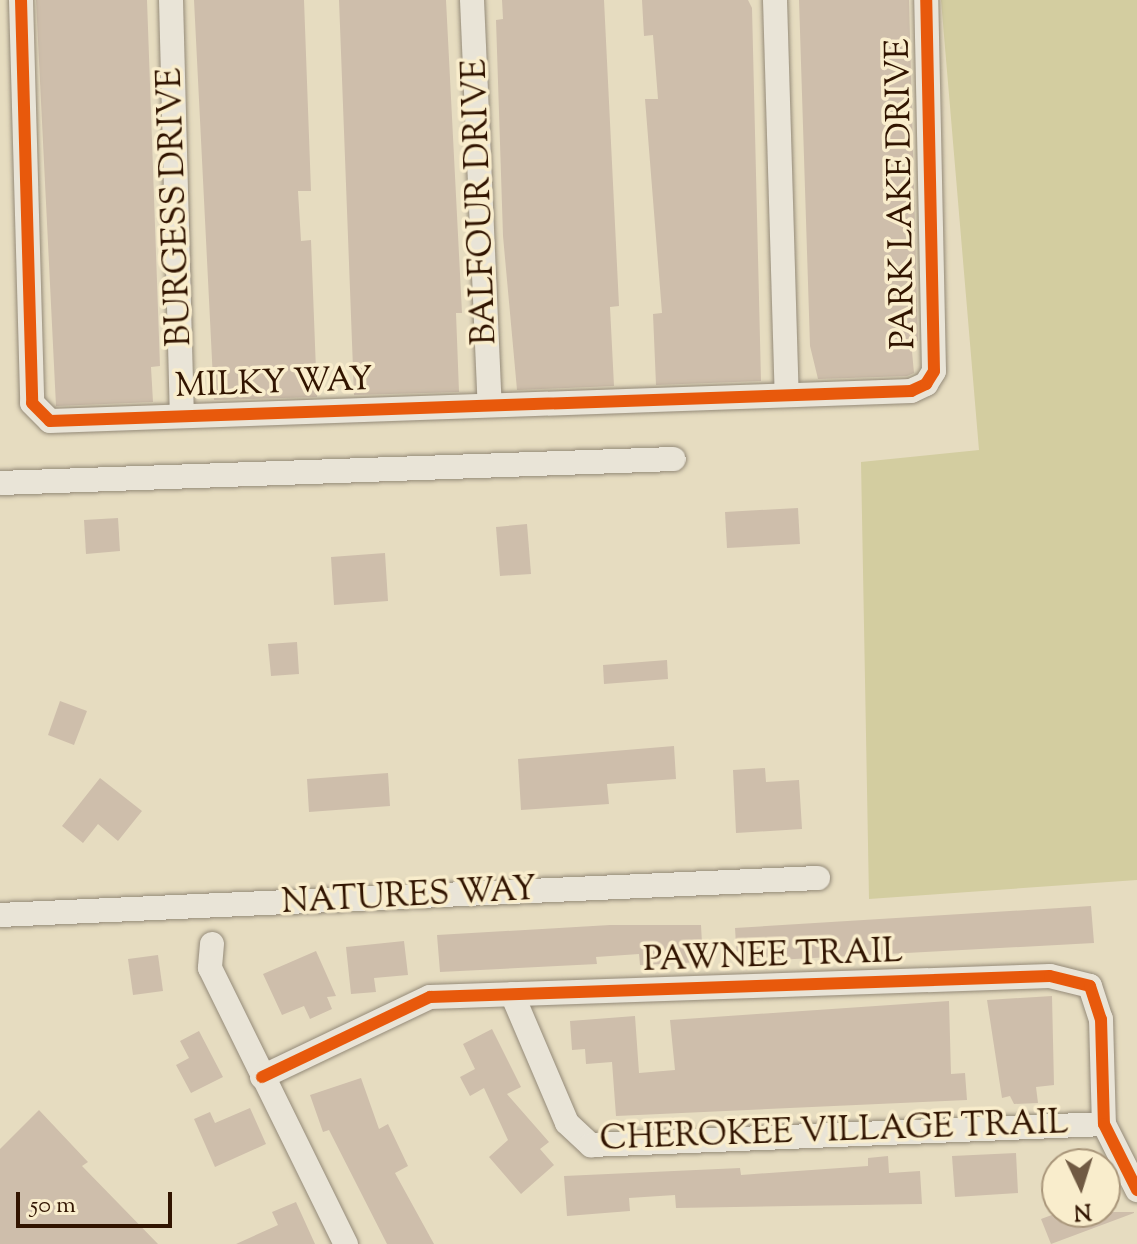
<!DOCTYPE html>
<html>
<head>
<meta charset="utf-8">
<style>
  body { margin:0 }
  #map { position:relative; width:1137px; height:1244px; overflow:hidden; background:#e6dcc0; font-family:"Sorts Mill Goudy",serif }
  div>[style] { position:absolute }
  .green>* { inset:0; background:#d3cda0 }
  .building>* { inset:0; background:#cebeab }
  .roads { filter:drop-shadow(0 0 2px #948a78) drop-shadow(0 0 2px #948a78) }
  .minor>* { height:24px; margin:-12px; padding:0 12px; transform-origin:12px; border-radius:12px; background:#e9e4d7 }
  .cycleway>* { height:12px; margin:-6px; padding:0 6px; transform-origin:6px; border-radius:6px; background:#e8590c }
  span { translate:-50% -50%; white-space:nowrap; text-align:center; line-height:1.15; -webkit-text-stroke:7px #f9edcc; paint-order:stroke }
  .street-label { font-size:34px; color:#311400 }
  .north { position:absolute; left:1041px; top:1148px; width:80px; height:80px; box-sizing:border-box; background:#f9edcc; border:2px solid #a9967a; border-radius:50%; rotate:176deg; font-size:22px; font-weight:700; line-height:32px; text-align:center; color:#311400 }
  .north::after { content:''; display:block; margin:auto; width:28px; height:36px; background:#705a43; clip-path:polygon(50% 0,100% 100%,50% 72%,0 100%) }
  .scale { position:absolute; left:16px; top:1192px; width:156px; height:36px; box-sizing:border-box; border:4px solid #311400; border-top:0; padding-left:10px; font-size:24px; line-height:28px; white-space:nowrap; color:#311400; -webkit-text-stroke:6px #f9edcc; paint-order:stroke }
</style>
</head>
<body>
<div id="map">
  <div class="green">
    <div style="clip-path:polygon(941px 0,1137px 0,1137px 880px,869px 899px,861px 462px,979px 450px)"></div>
  </div>
  <div class="building">
    <div style="clip-path:polygon(36px 0,147px 0,160px 366px,151px 367px,153px 402px,56px 406px)"></div>
    <div style="clip-path:polygon(194px 0,304px 0,311px 191px,298px 191px,301px 241px,311px 240px,317px 397px,214px 400px)"></div>
    <div style="clip-path:polygon(339px 0,446px 0,462px 313px,456px 313px,459px 392px,354px 395px)"></div>
    <div style="clip-path:polygon(502px 0,604px 0,619px 306px,610px 307px,614px 386px,517px 390px,503px 236px,496px 20px,503px 19px)"></div>
    <div style="clip-path:polygon(642px 0,748px 0,752px 8px,761px 381px,656px 385px,653px 314px,662px 313px,645px 99px,658px 99px,653px 35px,644px 36px)"></div>
    <div style="clip-path:polygon(799px 0,909px 0,918px 341px,911px 341px,914px 373px,907px 376px,818px 379px,810px 346px)"></div>
    <div style="clip-path:polygon(798px 508px,800px 544px,727px 548px,725px 512px)"></div>
    <div style="clip-path:polygon(118px 518px,120px 551px,86px 554px,84px 520px)"></div>
    <div style="clip-path:polygon(527px 524px,531px 574px,500px 576px,496px 527px)"></div>
    <div style="clip-path:polygon(385px 553px,388px 601px,334px 605px,331px 557px)"></div>
    <div style="clip-path:polygon(297px 642px,299px 674px,271px 676px,268px 644px)"></div>
    <div style="clip-path:polygon(667px 660px,668px 679px,604px 684px,603px 665px)"></div>
    <div style="clip-path:polygon(60px 701px,87px 711px,74px 745px,48px 735px)"></div>
    <div style="clip-path:polygon(674px 746px,676px 779px,607px 784px,609px 804px,521px 810px,518px 759px)"></div>
    <div style="clip-path:polygon(765px 768px,766px 782px,799px 780px,802px 829px,736px 833px,733px 770px)"></div>
    <div style="clip-path:polygon(388px 773px,390px 806px,309px 812px,307px 779px)"></div>
    <div style="clip-path:polygon(100px 778px,142px 811px,118px 841px,98px 824px,83px 843px,62px 826px)"></div>
    <div style="clip-path:polygon(1091px 906px,1094px 943px,737px 962px,735px 928px)"></div>
    <div style="clip-path:polygon(610px 925px,701px 925px,703px 962px,640px 965px,639px 954px,596px 957px,597px 964px,440px 972px,437px 935px)"></div>
    <div style="clip-path:polygon(404px 941px,408px 975px,374px 978px,376px 992px,351px 994px,346px 947px)"></div>
    <div style="clip-path:polygon(316px 951px,336px 996px,327px 997px,332px 1009px,310px 1019px,304px 1006px,282px 1015px,263px 974px)"></div>
    <div style="clip-path:polygon(158px 955px,163px 991px,133px 995px,128px 959px)"></div>
    <div style="clip-path:polygon(1052px 996px,1054px 1085px,1036px 1087px,1038px 1103px,1014px 1104px,1010px 1096px,1002px 1098px,987px 1000px)"></div>
    <div style="clip-path:polygon(949px 1001px,951px 1074px,965px 1073px,967px 1100px,616px 1116px,612px 1062px,586px 1064px,585px 1049px,572px 1050px,570px 1021px,635px 1016px,639px 1073px,675px 1070px,670px 1020px)"></div>
    <div style="clip-path:polygon(492px 1029px,521px 1087px,507px 1094px,549px 1142px,540px 1149px,554px 1165px,521px 1194px,489px 1157px,508px 1140px,484px 1088px,470px 1096px,460px 1077px,475px 1069px,463px 1044px)"></div>
    <div style="clip-path:polygon(199px 1031px,223px 1077px,191px 1093px,176px 1065px,189px 1058px,180px 1041px)"></div>
    <div style="clip-path:polygon(361px 1078px,379px 1129px,388px 1124px,408px 1166px,395px 1173px,434px 1244px,387px 1244px,329px 1130px,323px 1132px,310px 1095px)"></div>
    <div style="clip-path:polygon(250px 1108px,266px 1144px,215px 1167px,194px 1119px,210px 1112px,215px 1123px)"></div>
    <div style="clip-path:polygon(39px 1110px,88px 1162px,82px 1166px,158px 1244px,0 1244px,0 1149px)"></div>
    <div style="clip-path:polygon(1016px 1153px,1018px 1193px,955px 1197px,952px 1156px)"></div>
    <div style="clip-path:polygon(888px 1156px,889px 1173px,920px 1171px,922px 1204px,676px 1208px,675px 1195px,629px 1198px,630px 1211px,567px 1216px,564px 1176px,740px 1168px,741px 1175px,868px 1166px,868px 1158px)"></div>
    <div style="clip-path:polygon(296px 1202px,315px 1244px,236px 1244px,278px 1225px,272px 1212px)"></div>
    <div style="clip-path:polygon(1060px 1212px,1134px 1212px,1134px 1213px,1051px 1244px,1041px 1219px)"></div>
  </div>
  <div class="roads">
    <div class="minor">
      <div style="left:21px;top:0;width:403px;rotate:88.4deg"></div>
      <div style="left:32px;top:403px;width:25px;rotate:45deg"></div>
      <div style="left:50px;top:421px;width:862px;rotate:-2deg"></div>
      <div style="left:911px;top:391px;width:17px;rotate:-25deg"></div>
      <div style="left:926px;top:384px;width:15px;rotate:-58deg"></div>
      <div style="left:934px;top:371px;width:371px;rotate:-91.2deg"></div>
      <div style="left:171px;top:0;width:415px;rotate:88.5deg"></div>
      <div style="left:472px;top:0;width:405px;rotate:87.5deg"></div>
      <div style="left:775px;top:0;width:395px;rotate:88.3deg"></div>
      <div style="left:0;top:483px;width:674px;rotate:-2.04deg"></div>
      <div style="left:0;top:915px;width:819px;rotate:-2.59deg"></div>
      <div style="left:212px;top:944px;width:24px;rotate:95deg"></div>
      <div style="left:210px;top:968px;width:308px;rotate:63.8deg"></div>
      <div style="left:512px;top:994px;width:140px;rotate:66.9deg"></div>
      <div style="left:567px;top:1123px;width:33px;rotate:43deg"></div>
      <div style="left:591px;top:1145px;width:513px;rotate:-2.34deg"></div>
      <div style="left:262px;top:1077px;width:186px;rotate:-25.5deg"></div>
      <div style="left:430px;top:997px;width:620px;rotate:-1.94deg"></div>
      <div style="left:1050px;top:976px;width:41px;rotate:14deg"></div>
      <div style="left:1090px;top:986px;width:35px;rotate:72deg"></div>
      <div style="left:1101px;top:1019px;width:105px;rotate:88.4deg"></div>
      <div style="left:1104px;top:1124px;width:74px;rotate:63.4deg"></div>
    </div>
  </div>
  <div class="cycleway">
    <div style="left:21px;top:0;width:403px;rotate:88.4deg"></div>
    <div style="left:32px;top:403px;width:25px;rotate:45deg"></div>
    <div style="left:50px;top:421px;width:862px;rotate:-2deg"></div>
    <div style="left:911px;top:391px;width:17px;rotate:-25deg"></div>
    <div style="left:926px;top:384px;width:15px;rotate:-58deg"></div>
    <div style="left:934px;top:371px;width:371px;rotate:-91.2deg"></div>
    <div style="left:262px;top:1077px;width:186px;rotate:-25.5deg"></div>
    <div style="left:430px;top:997px;width:620px;rotate:-1.94deg"></div>
    <div style="left:1050px;top:976px;width:41px;rotate:14deg"></div>
    <div style="left:1090px;top:986px;width:35px;rotate:72deg"></div>
    <div style="left:1101px;top:1019px;width:105px;rotate:88.4deg"></div>
    <div style="left:1104px;top:1124px;width:74px;rotate:63.4deg"></div>
  </div>
  <div class="street-label">
    <span style="left:902px;top:194px;rotate:-91deg">PARK LAKE DRIVE</span>
    <span style="left:481px;top:202px;rotate:-92deg">BALFOUR DRIVE</span>
    <span style="left:176px;top:207px;rotate:-92deg">BURGESS DRIVE</span>
    <span style="left:274px;top:384px;rotate:-2deg">MILKY WAY</span>
    <span style="left:409px;top:897px;rotate:-3deg">NATURES WAY</span>
    <span style="left:773px;top:957px;rotate:-2deg">PAWNEE TRAIL</span>
    <span style="left:834px;top:1132px;rotate:-2deg">CHEROKEE VILLAGE TRAIL</span>
  </div>
  <div class="north">N</div>
  <div class="scale">50 m</div>
</div>
</body>
</html>
